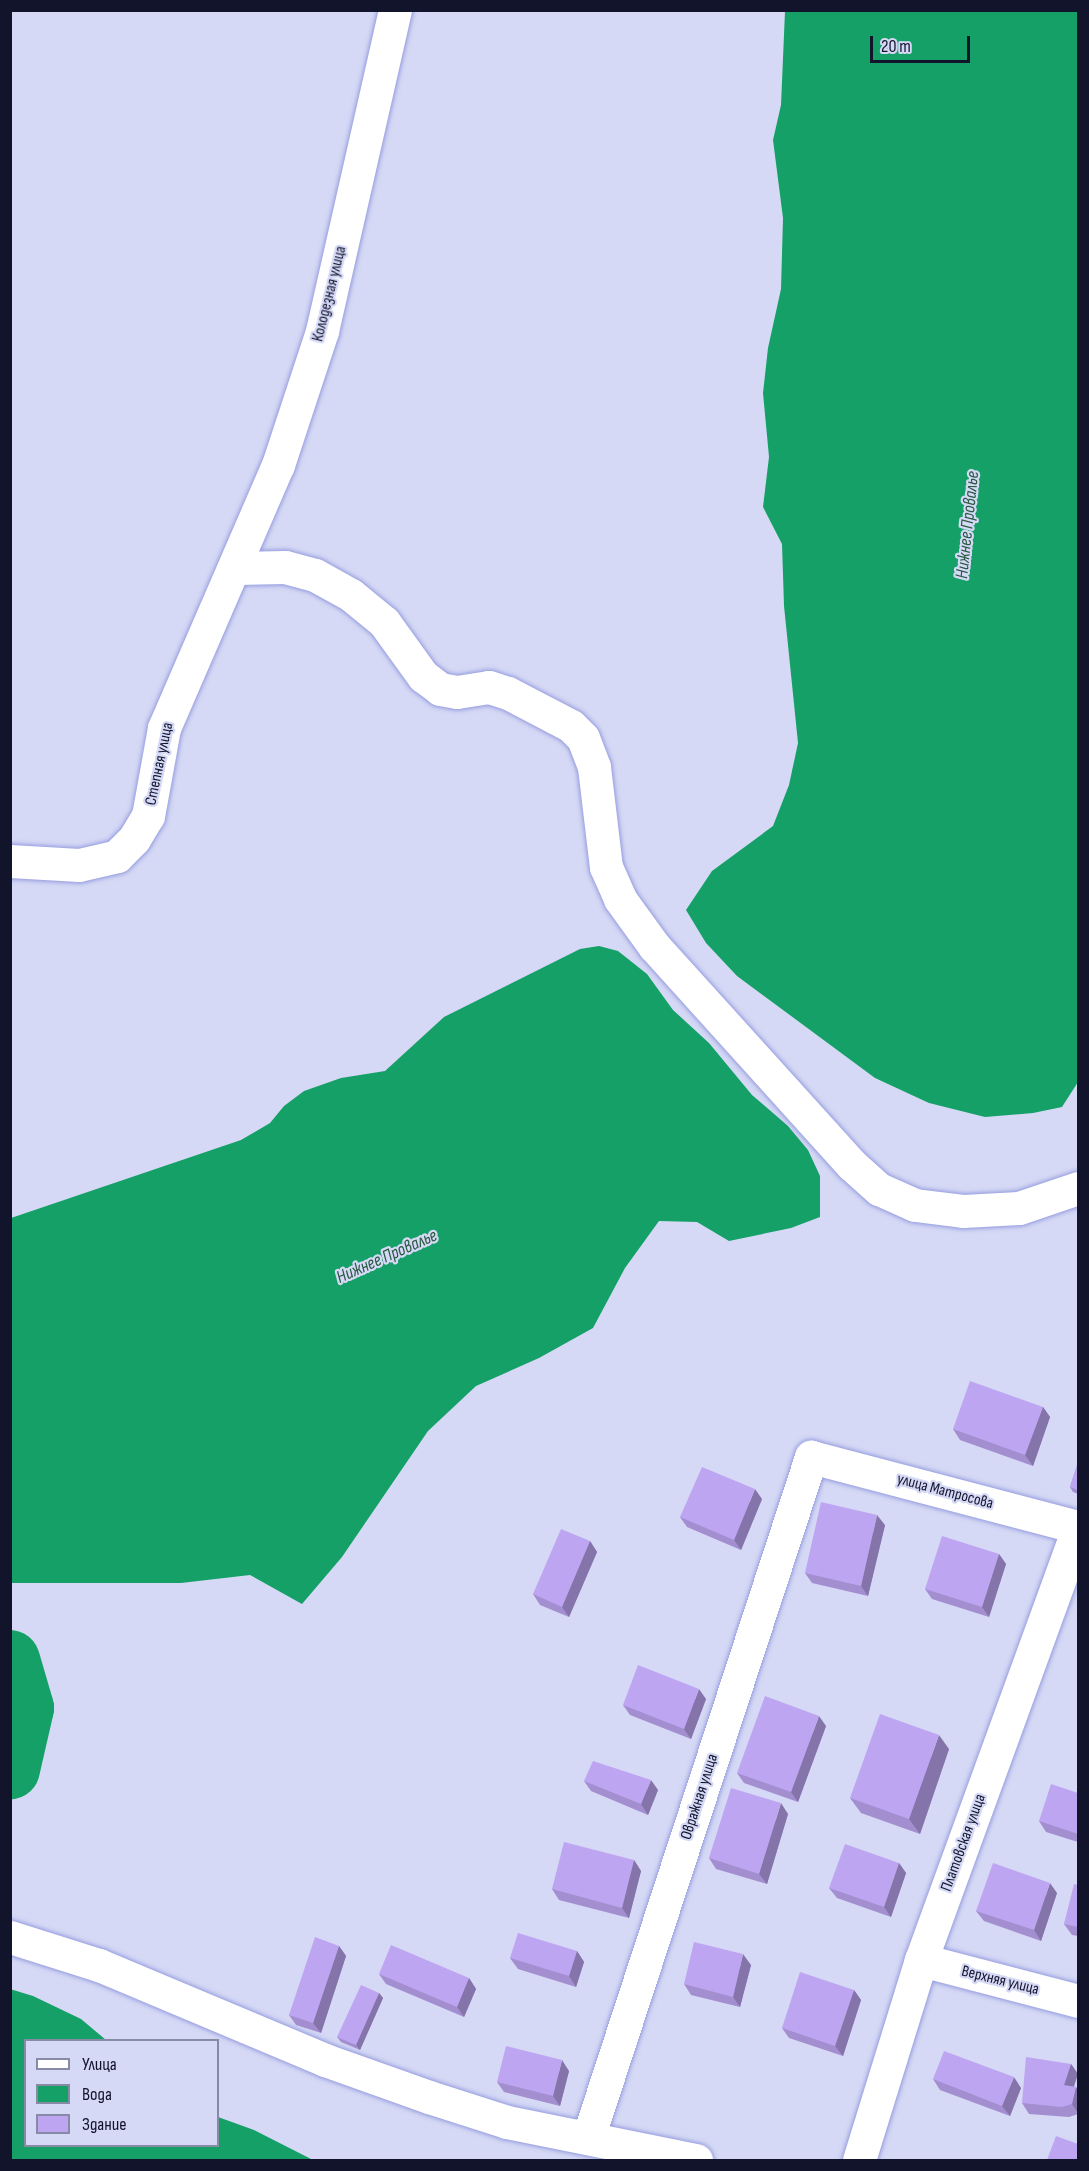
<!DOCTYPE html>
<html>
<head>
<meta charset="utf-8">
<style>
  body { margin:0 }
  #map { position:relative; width:1089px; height:2171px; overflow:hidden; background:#d5d9f5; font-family:"Sofia Sans Condensed",sans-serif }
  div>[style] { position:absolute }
  .water>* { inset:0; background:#15a067 }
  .river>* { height:60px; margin:-30px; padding:0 30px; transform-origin:30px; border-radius:30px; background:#15a067 }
  .roads { filter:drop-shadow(0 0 2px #969ddf) drop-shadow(0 0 2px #969ddf) }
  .street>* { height:33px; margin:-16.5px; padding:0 16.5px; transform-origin:16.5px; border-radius:16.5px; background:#fff }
  .wall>* { inset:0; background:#a38ed0 }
  .shaded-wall>* { inset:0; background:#8574a9 }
  .building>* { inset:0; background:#bea5f2 }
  span { translate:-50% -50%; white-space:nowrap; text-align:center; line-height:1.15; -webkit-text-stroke:4.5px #d5d9f5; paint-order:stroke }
  .street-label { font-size:16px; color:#12142c }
  .water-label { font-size:18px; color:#295940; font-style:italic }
  .frame { position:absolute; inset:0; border:12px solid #12142c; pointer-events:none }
  .legend { position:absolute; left:24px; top:2039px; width:195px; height:108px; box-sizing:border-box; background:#d5d9f5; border:2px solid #878aa5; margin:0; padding:8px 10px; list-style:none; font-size:18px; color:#12142c }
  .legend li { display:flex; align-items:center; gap:12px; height:30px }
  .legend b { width:30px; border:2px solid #878aa5 }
  .scale { position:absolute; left:870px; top:36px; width:100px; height:27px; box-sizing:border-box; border:3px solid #12142c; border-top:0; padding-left:8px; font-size:18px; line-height:21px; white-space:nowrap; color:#12142c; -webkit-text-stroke:4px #d5d9f5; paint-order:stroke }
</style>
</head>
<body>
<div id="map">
  <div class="water">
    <div style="clip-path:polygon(785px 11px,1078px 11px,1078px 1082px,1062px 1107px,1033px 1113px,985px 1117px,929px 1103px,875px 1078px,737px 976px,706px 943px,686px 910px,712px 871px,773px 826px,789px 785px,798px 743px,784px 606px,782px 544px,763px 507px,769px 457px,763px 393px,768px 348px,781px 289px,783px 218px,773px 140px,781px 105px)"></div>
    <div style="clip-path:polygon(599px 946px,618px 951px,647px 974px,673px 1010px,709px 1043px,752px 1095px,788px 1126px,808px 1150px,820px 1176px,820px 1217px,791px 1228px,729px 1241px,697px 1222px,659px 1221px,625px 1268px,593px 1328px,539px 1358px,476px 1386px,428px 1431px,342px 1557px,302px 1604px,250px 1575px,181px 1583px,11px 1583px,11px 1218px,241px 1140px,270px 1123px,284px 1106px,304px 1091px,341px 1078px,385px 1071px,444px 1017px,580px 949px)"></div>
    <div style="clip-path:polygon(10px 1989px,33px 1996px,81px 2019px,106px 2040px,26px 2040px,26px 2146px,218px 2146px,218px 2117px,254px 2130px,313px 2160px,11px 2160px)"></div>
  </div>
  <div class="river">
    <div style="left:10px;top:1660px;width:50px;rotate:73.7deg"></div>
    <div style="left:24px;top:1708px;width:63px;rotate:102.9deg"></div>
  </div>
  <div class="roads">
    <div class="street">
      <div style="left:236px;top:568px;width:49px;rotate:-1.2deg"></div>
      <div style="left:285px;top:567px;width:31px;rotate:15deg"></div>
      <div style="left:315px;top:575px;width:41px;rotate:29.1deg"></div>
      <div style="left:351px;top:595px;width:43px;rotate:39.3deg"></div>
      <div style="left:384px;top:622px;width:67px;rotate:54.2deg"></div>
      <div style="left:423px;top:676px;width:21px;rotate:37deg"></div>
      <div style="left:440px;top:689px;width:17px;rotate:10deg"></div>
      <div style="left:457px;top:692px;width:32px;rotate:-9deg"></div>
      <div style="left:489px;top:687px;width:20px;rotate:18deg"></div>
      <div style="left:508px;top:693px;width:71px;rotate:27.6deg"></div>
      <div style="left:571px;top:726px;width:17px;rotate:45deg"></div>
      <div style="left:583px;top:738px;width:31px;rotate:69deg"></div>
      <div style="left:594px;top:767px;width:101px;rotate:83.2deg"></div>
      <div style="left:606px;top:867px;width:35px;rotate:66deg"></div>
      <div style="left:620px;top:899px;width:58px;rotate:54.1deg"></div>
      <div style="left:654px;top:946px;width:295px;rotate:47.9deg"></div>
      <div style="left:852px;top:1165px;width:36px;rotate:42deg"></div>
      <div style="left:879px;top:1189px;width:39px;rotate:24deg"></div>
      <div style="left:915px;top:1205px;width:48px;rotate:7.1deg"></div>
      <div style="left:963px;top:1211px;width:56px;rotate:-3.1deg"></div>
      <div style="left:1019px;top:1208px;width:62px;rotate:-18.7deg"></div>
      <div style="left:10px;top:861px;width:69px;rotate:3.3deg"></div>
      <div style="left:79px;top:865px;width:39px;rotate:-13deg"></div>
      <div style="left:117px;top:856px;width:24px;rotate:-45deg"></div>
      <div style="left:134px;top:839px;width:27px;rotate:-59deg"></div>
      <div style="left:148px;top:816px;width:89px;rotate:-79.7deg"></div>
      <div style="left:164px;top:728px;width:287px;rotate:-66.6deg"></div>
      <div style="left:278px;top:465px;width:141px;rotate:-71.8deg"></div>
      <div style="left:322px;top:331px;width:329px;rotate:-77.2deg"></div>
      <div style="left:10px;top:1937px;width:93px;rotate:17.5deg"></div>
      <div style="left:99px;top:1965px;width:245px;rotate:22.8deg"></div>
      <div style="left:325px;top:2060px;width:110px;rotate:19.6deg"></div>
      <div style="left:429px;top:2097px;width:82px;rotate:17.8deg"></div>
      <div style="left:507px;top:2122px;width:193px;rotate:11.4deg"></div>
      <div style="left:921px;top:1960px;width:162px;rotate:14.6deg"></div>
      <div style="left:588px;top:2138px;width:717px;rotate:-71.87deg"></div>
      <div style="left:811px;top:1457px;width:276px;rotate:14.7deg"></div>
      <div style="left:859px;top:2160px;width:209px;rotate:-72.8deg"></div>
      <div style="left:921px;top:1960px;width:460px;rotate:-70deg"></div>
    </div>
  </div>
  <div class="wall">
    <div style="clip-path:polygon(1043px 1407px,1050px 1417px,1033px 1466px,960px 1440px,953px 1429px)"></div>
    <div style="clip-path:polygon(1078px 1462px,1078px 1494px,1073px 1492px,1070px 1487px)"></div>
    <div style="clip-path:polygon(762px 1499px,741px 1550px,687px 1527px,680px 1517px)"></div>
    <div style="clip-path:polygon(885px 1525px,868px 1596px,812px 1583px,805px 1573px)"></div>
    <div style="clip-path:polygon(590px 1541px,597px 1552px,569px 1617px,540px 1605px,533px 1594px)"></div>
    <div style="clip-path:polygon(999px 1554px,1006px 1564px,989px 1617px,932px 1599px,925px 1589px)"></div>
    <div style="clip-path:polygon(706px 1699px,691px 1739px,630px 1715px,623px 1705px)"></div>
    <div style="clip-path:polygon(826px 1726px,798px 1802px,744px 1783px,737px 1773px)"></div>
    <div style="clip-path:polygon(949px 1749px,920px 1834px,861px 1813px,850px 1798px)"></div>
    <div style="clip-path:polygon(584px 1781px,658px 1790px,648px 1815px,591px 1791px)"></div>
    <div style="clip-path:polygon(1078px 1793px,1078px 1842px,1046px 1832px,1039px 1821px)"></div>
    <div style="clip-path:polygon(788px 1814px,767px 1884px,716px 1869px,709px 1858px)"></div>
    <div style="clip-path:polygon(634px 1860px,641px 1871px,629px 1918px,559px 1900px,552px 1889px)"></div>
    <div style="clip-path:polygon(899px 1863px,906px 1873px,891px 1917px,837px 1898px,829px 1888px)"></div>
    <div style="clip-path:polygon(1078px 1885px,1078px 1936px,1072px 1935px,1064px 1924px)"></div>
    <div style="clip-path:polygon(1057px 1893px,1041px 1941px,984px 1921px,976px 1911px)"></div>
    <div style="clip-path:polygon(339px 1946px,346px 1956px,321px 2033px,296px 2025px,289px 2015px)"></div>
    <div style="clip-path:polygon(577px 1951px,584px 1962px,576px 1987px,518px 1969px,510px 1958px)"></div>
    <div style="clip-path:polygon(751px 1965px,740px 2007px,691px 1995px,684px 1984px)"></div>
    <div style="clip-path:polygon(379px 1974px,469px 1978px,476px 1989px,464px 2017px,386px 1984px)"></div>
    <div style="clip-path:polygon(854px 1990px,861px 2000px,843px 2056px,789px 2038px,782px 2028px)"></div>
    <div style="clip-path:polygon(379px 1993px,383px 1998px,360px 2050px,341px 2042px,337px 2037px)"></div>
    <div style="clip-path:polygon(1071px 2064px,1078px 2074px,1074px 2086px,1078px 2090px,1078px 2114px,1069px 2117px,1029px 2114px,1022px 2103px)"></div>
    <div style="clip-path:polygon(569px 2071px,560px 2106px,504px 2092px,497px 2082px)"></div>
    <div style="clip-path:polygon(933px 2079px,1021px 2088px,1010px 2116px,940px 2090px)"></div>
  </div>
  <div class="shaded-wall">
    <div style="clip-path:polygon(1043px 1407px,1050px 1417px,1033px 1466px,1025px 1455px)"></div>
    <div style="clip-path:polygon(755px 1489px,762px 1499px,741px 1550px,734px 1540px)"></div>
    <div style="clip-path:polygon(877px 1515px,885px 1525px,868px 1596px,861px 1586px)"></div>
    <div style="clip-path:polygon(590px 1541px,597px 1552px,569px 1617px,562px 1607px)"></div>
    <div style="clip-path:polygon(999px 1554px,1006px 1564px,989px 1617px,982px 1607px)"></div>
    <div style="clip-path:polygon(699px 1689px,706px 1699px,691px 1739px,684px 1729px)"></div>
    <div style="clip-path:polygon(819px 1716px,826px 1726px,798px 1802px,791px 1792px)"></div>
    <div style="clip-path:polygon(939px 1735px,949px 1749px,920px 1834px,909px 1819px)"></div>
    <div style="clip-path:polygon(651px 1780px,658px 1790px,648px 1815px,641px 1804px)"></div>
    <div style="clip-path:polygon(781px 1803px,788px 1814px,767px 1884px,759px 1874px)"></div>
    <div style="clip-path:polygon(634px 1860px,641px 1871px,629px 1918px,622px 1908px)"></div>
    <div style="clip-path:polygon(899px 1863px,906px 1873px,891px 1917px,884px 1907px)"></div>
    <div style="clip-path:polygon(1050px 1883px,1057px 1893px,1041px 1941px,1034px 1930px)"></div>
    <div style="clip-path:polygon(339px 1946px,346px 1956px,321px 2033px,313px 2023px)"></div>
    <div style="clip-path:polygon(577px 1951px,584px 1962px,576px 1987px,569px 1976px)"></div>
    <div style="clip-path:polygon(743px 1954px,751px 1965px,740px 2007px,733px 1997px)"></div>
    <div style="clip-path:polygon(469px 1978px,476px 1989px,464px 2017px,457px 2007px)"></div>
    <div style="clip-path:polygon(854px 1990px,861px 2000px,843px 2056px,835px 2046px)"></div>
    <div style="clip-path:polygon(379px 1993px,383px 1998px,360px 2050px,356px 2045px)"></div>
    <div style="clip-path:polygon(562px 2060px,569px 2071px,560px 2106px,553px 2096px)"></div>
    <div style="clip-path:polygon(1071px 2064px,1078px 2074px,1071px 2095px,1064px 2085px)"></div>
    <div style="clip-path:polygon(1014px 2077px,1021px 2088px,1010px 2116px,1002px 2106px)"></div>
    <div style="clip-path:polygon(1076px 2087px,1078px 2090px,1078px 2113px,1072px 2104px)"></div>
  </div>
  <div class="building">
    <div style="clip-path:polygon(970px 1381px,1043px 1407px,1025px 1455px,953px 1429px)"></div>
    <div style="clip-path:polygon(1078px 1462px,1078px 1490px,1070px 1487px)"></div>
    <div style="clip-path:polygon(702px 1467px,755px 1489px,734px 1540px,680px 1517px)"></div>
    <div style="clip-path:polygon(821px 1502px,877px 1515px,861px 1586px,805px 1573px)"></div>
    <div style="clip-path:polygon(561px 1529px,590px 1541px,562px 1607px,533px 1594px)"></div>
    <div style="clip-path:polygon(942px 1536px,999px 1554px,982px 1607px,925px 1589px)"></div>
    <div style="clip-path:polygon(638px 1665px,699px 1689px,684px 1729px,623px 1705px)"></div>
    <div style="clip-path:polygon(765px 1696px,819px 1716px,791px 1792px,737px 1773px)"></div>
    <div style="clip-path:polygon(880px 1714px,939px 1735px,909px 1819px,850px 1798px)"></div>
    <div style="clip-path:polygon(593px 1761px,651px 1780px,641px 1804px,584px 1781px)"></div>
    <div style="clip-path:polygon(1051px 1784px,1078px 1793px,1078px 1834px,1039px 1821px)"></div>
    <div style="clip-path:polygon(731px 1788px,781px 1803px,759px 1874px,709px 1858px)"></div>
    <div style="clip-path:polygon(564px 1842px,634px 1860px,622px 1908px,552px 1889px)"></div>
    <div style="clip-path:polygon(845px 1844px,899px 1863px,884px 1907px,829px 1888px)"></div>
    <div style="clip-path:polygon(993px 1863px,1050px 1883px,1034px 1930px,976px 1911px)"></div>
    <div style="clip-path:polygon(1074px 1884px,1078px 1885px,1078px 1927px,1064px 1924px)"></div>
    <div style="clip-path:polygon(518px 1933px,577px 1951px,569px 1976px,510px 1958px)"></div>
    <div style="clip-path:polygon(315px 1937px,339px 1946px,313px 2023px,289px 2015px)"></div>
    <div style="clip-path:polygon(694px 1942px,743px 1954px,733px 1997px,684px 1984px)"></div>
    <div style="clip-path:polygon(391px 1945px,469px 1978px,457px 2007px,379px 1974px)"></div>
    <div style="clip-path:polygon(800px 1972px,854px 1990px,835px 2046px,782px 2028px)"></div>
    <div style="clip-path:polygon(361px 1985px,379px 1993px,356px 2045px,337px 2037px)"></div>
    <div style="clip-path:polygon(506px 2046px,562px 2060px,553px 2096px,497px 2082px)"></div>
    <div style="clip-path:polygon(944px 2051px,1014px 2077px,1002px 2106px,933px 2079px)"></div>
    <div style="clip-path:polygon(1026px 2057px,1071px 2064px,1064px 2085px,1076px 2087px,1072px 2104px,1062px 2107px,1022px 2103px)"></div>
    <div style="clip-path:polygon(1056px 2136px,1078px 2144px,1078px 2160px,1047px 2160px)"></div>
  </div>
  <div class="street-label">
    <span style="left:330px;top:294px;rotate:-76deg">Колодезная улица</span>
    <span style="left:160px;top:764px;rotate:-78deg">Степная улица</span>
    <span style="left:945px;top:1492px;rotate:15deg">улица Матросова</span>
    <span style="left:700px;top:1797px;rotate:-72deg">Овражная улица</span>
    <span style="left:964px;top:1843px;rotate:-70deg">Платовская улица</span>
    <span style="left:1000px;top:1981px;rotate:14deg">Верхняя улица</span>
  </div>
  <div class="water-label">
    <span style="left:968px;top:525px;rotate:-84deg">Нижнее Провалье</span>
    <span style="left:387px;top:1257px;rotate:-24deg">Нижнее Провалье</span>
  </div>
  <div class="frame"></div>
  <ul class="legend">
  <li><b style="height:8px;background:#fff"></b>Улица</li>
  <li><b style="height:16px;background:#15a067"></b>Вода</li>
  <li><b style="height:16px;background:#bea5f2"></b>Здание</li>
  </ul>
  <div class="scale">20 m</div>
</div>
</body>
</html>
